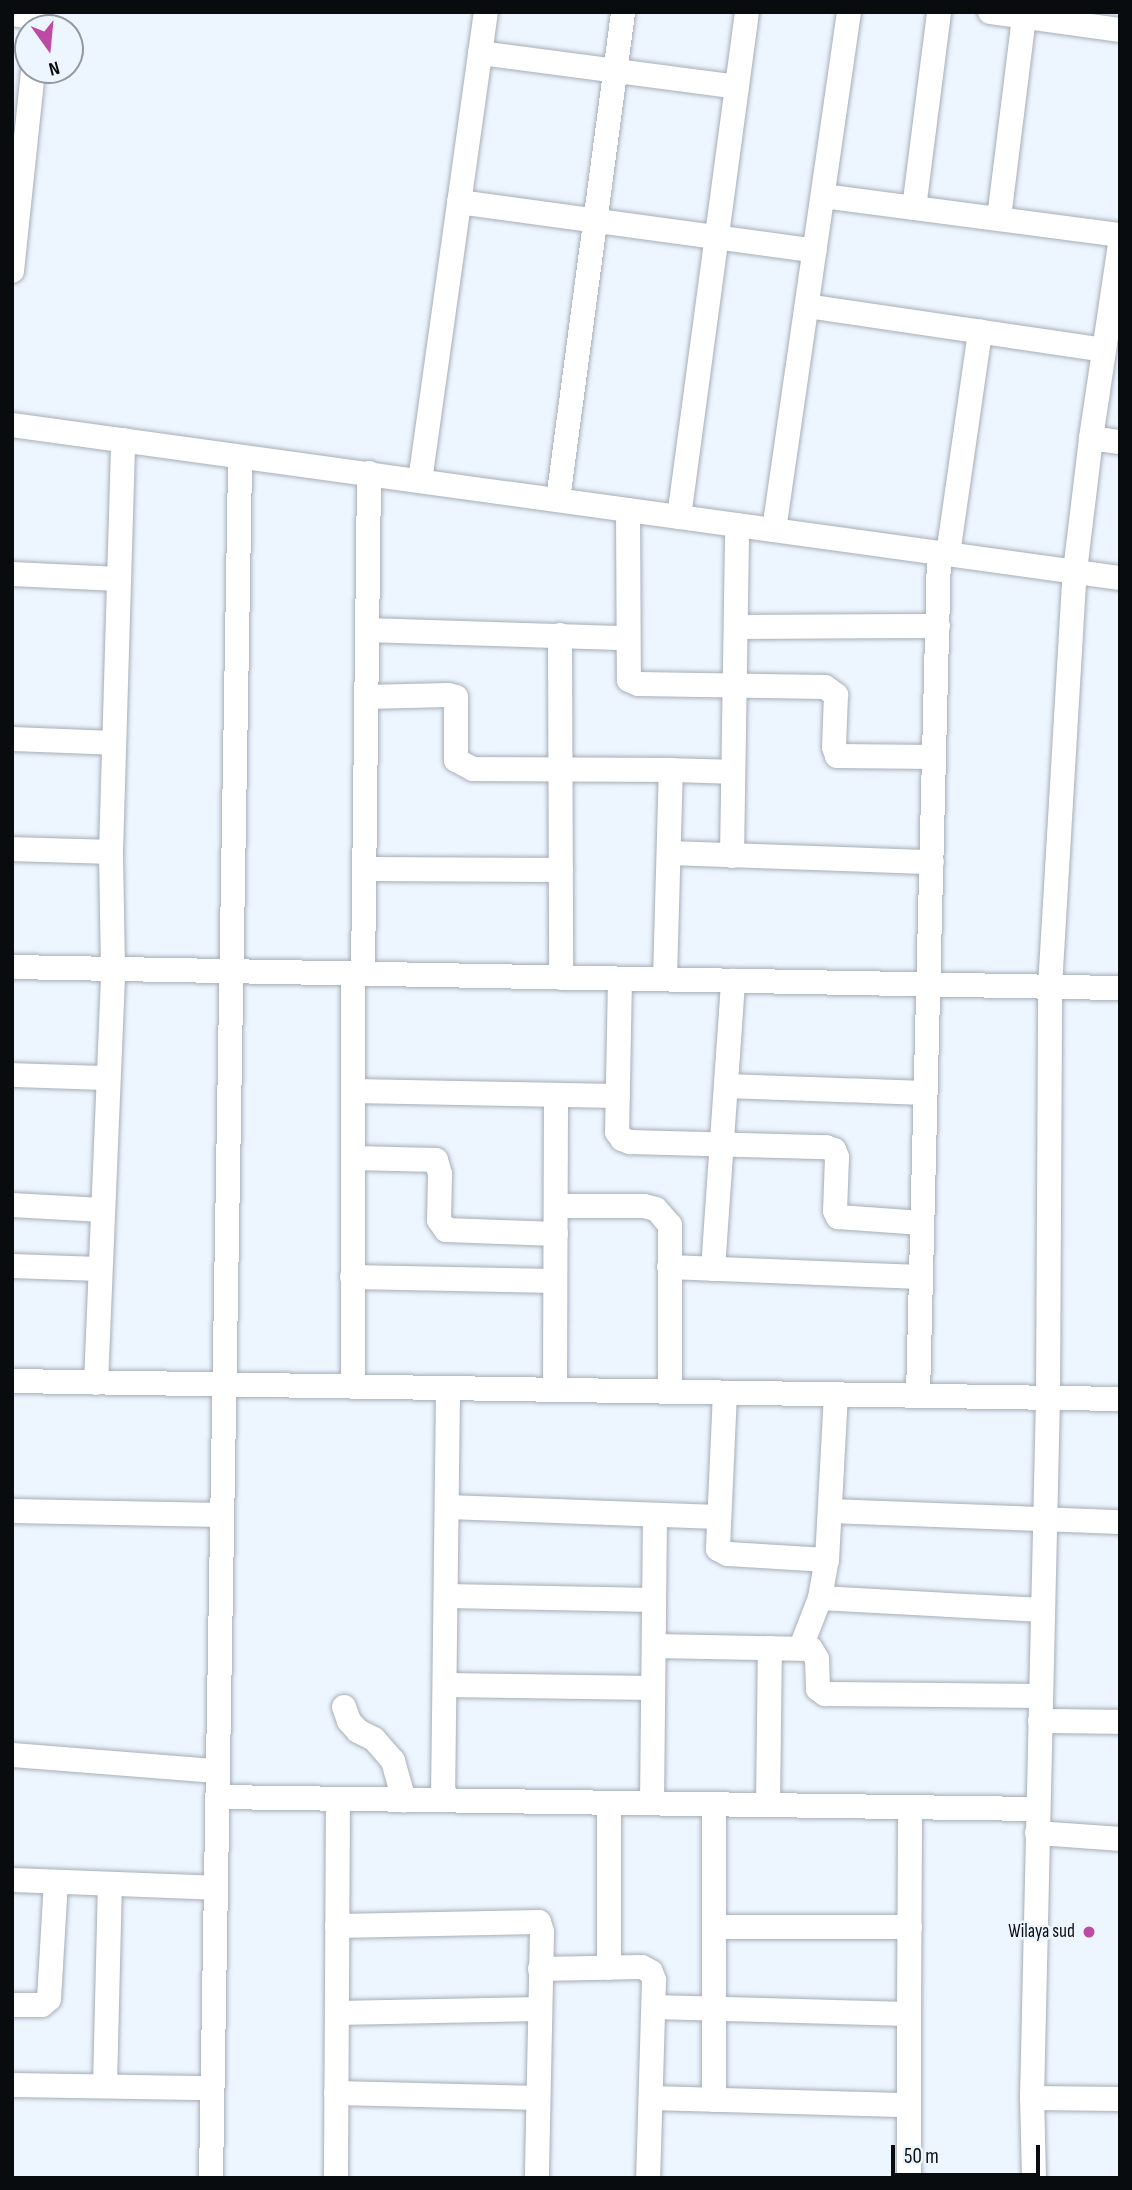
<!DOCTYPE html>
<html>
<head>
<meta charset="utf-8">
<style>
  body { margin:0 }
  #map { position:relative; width:1132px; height:2190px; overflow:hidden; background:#edf5ff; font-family:"Sofia Sans Condensed",sans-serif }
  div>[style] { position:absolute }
  .roads { filter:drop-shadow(0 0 2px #a6aeb7) drop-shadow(0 0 2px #a6aeb7) }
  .minor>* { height:24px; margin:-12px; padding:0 12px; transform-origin:12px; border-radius:12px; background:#fff }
  .dots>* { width:19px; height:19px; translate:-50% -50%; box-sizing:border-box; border:4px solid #edf5ff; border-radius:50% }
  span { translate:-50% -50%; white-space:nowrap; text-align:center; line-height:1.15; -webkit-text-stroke:5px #edf5ff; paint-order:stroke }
  .poi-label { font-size:19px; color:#090c0f }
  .right { translate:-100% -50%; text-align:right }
  .frame { position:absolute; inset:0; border:14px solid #090c0f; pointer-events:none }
  .north { position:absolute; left:14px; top:14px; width:70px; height:70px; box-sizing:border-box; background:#edf5ff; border:2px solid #92989f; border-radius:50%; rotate:165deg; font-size:19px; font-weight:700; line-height:28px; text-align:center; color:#090c0f }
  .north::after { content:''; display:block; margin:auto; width:24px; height:32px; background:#bd4ba5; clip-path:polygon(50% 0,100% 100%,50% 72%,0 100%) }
  .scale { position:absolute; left:891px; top:2145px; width:149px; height:32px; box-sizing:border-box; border:4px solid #090c0f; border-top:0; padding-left:9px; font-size:21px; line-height:24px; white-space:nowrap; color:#090c0f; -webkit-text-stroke:5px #edf5ff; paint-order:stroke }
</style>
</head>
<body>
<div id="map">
  <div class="roads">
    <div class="minor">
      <div style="left:990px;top:12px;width:131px;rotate:7.9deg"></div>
      <div style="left:12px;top:14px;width:26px;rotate:9deg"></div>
      <div style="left:480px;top:53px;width:259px;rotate:7.5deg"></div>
      <div style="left:823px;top:196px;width:300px;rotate:7.5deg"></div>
      <div style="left:459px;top:202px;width:359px;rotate:7.8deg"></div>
      <div style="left:914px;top:208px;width:198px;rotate:-82.7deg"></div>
      <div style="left:999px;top:218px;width:203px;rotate:-82.9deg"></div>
      <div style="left:12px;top:271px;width:202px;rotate:-84deg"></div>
      <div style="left:807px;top:306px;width:300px;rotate:8.4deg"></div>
      <div style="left:12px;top:425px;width:1119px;rotate:7.86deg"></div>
      <div style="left:1091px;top:438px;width:29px;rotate:8deg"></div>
      <div style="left:420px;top:481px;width:474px;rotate:-82deg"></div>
      <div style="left:558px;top:500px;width:492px;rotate:-82.4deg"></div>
      <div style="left:628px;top:510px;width:170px;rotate:89.7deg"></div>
      <div style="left:629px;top:680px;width:10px;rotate:24deg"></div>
      <div style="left:638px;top:684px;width:187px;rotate:0.9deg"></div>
      <div style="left:825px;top:687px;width:14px;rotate:36deg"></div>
      <div style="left:836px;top:695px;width:52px;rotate:92.2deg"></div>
      <div style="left:834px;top:747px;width:9px;rotate:72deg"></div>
      <div style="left:837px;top:756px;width:97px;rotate:0.6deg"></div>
      <div style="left:679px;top:517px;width:510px;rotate:-82.33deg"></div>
      <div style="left:774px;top:530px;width:523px;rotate:-81.76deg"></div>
      <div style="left:948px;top:554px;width:225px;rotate:-81.8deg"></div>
      <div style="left:12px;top:574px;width:107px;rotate:2.7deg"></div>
      <div style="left:736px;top:627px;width:202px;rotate:-0.3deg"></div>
      <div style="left:367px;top:630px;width:260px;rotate:1.8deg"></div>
      <div style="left:560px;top:635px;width:343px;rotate:89.8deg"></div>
      <div style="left:366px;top:697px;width:82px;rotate:-1.4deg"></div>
      <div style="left:448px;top:695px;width:8px;rotate:14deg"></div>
      <div style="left:456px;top:697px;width:63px;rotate:90deg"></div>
      <div style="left:456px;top:760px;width:19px;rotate:28deg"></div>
      <div style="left:473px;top:769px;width:198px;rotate:0.3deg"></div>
      <div style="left:12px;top:739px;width:102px;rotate:2.2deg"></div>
      <div style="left:12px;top:849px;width:99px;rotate:1.7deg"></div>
      <div style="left:669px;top:853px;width:263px;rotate:2deg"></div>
      <div style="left:732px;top:856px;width:331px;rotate:-89.1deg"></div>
      <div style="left:365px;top:869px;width:196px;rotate:0.3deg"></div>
      <div style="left:12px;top:967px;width:1108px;rotate:1.09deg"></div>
      <div style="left:363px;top:974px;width:501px;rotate:-89.31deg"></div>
      <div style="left:620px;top:979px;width:153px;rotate:91.1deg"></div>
      <div style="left:617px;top:1132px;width:9px;rotate:54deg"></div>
      <div style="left:622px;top:1139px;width:9px;rotate:21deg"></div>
      <div style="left:630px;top:1142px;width:196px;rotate:1.5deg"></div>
      <div style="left:826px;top:1147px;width:9px;rotate:21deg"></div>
      <div style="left:834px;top:1150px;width:8px;rotate:67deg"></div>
      <div style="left:837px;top:1157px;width:54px;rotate:92.1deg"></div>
      <div style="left:835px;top:1211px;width:7px;rotate:63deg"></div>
      <div style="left:838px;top:1217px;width:84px;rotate:4.1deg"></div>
      <div style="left:665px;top:979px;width:209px;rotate:-88.4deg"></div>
      <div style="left:671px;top:770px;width:62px;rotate:1.8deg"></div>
      <div style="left:12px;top:1075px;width:96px;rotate:1.8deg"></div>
      <div style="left:726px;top:1086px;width:199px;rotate:2deg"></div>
      <div style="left:353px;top:1091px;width:265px;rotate:1.1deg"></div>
      <div style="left:353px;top:1158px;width:83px;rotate:1.4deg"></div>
      <div style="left:436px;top:1160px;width:15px;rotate:74deg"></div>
      <div style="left:440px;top:1174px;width:46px;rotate:91.2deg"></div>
      <div style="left:439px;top:1220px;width:12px;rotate:55deg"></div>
      <div style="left:446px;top:1230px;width:110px;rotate:2.1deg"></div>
      <div style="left:12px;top:1205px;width:90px;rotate:3.2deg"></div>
      <div style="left:556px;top:1206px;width:88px"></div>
      <div style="left:644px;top:1206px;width:12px;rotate:14deg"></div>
      <div style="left:656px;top:1209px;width:21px;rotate:49deg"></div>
      <div style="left:670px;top:1225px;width:167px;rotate:90deg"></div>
      <div style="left:12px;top:1266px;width:87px;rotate:2deg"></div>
      <div style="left:669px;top:1267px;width:252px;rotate:2.3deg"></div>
      <div style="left:713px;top:1269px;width:289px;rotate:-86deg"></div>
      <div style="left:352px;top:1277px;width:203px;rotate:1.1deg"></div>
      <div style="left:12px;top:1381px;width:1108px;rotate:0.93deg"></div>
      <div style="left:96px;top:1383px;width:414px;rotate:-87.6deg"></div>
      <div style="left:113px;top:969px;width:117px;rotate:-91deg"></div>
      <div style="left:111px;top:852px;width:412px;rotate:-88.3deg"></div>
      <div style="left:353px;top:1387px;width:413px;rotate:-90deg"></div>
      <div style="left:555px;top:1390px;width:295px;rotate:-89.8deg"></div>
      <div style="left:725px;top:1393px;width:156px;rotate:92.6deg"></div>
      <div style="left:718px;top:1549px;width:11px;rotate:27deg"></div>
      <div style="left:728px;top:1554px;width:99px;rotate:3.5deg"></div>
      <div style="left:827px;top:1560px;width:165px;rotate:-86.9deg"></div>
      <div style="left:918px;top:1396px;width:843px;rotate:-88.57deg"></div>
      <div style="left:447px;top:1507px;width:271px;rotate:2.1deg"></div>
      <div style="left:12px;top:1511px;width:210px;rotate:1.1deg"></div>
      <div style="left:830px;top:1511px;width:290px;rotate:2.2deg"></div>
      <div style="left:446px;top:1596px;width:208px;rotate:1.1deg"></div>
      <div style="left:820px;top:1598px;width:223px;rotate:3.1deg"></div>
      <div style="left:654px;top:1646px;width:157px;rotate:1.1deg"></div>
      <div style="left:811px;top:1649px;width:12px;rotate:59deg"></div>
      <div style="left:817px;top:1659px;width:30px;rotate:88deg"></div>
      <div style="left:818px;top:1689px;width:9px;rotate:36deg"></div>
      <div style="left:825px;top:1694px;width:216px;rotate:0.5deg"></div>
      <div style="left:801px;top:1647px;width:53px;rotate:-68.8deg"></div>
      <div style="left:820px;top:1598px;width:39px;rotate:-80deg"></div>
      <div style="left:445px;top:1685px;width:208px;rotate:0.8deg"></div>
      <div style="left:344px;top:1707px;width:15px;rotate:70deg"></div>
      <div style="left:349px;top:1721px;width:13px;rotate:48deg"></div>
      <div style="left:358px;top:1731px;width:18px;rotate:27deg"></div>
      <div style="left:374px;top:1739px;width:29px;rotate:49deg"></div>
      <div style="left:393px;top:1761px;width:41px;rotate:74.2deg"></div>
      <div style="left:1040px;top:1721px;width:80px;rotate:0.7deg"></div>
      <div style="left:12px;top:1755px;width:206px;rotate:4.5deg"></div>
      <div style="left:217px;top:1797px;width:820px;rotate:0.84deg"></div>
      <div style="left:443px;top:1800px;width:411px;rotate:-89.3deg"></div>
      <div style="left:652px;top:1803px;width:288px;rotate:-89.4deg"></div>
      <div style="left:768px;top:1805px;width:157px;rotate:-89.3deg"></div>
      <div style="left:1037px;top:1833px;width:83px;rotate:4.1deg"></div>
      <div style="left:12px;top:1880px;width:204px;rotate:2.2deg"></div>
      <div style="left:337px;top:1926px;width:202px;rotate:-1.1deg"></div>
      <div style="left:539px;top:1922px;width:10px;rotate:73deg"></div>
      <div style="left:542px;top:1932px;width:246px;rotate:91.2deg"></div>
      <div style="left:714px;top:1927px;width:196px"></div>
      <div style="left:609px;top:1968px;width:165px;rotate:-90deg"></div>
      <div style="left:540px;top:1969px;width:102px;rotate:-1.1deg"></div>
      <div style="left:642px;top:1967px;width:10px;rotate:29deg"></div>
      <div style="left:651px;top:1972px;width:9px;rotate:69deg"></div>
      <div style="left:654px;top:1980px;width:198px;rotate:91.7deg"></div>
      <div style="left:12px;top:2005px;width:30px"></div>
      <div style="left:42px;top:2005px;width:9px;rotate:-41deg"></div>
      <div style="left:49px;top:1999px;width:117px;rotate:-86.6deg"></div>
      <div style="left:654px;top:2007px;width:255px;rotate:1.6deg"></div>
      <div style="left:909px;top:2014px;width:164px;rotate:90deg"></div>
      <div style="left:337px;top:2013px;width:203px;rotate:-1.1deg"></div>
      <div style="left:909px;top:2014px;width:207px;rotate:-89.7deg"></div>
      <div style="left:12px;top:2085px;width:200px;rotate:0.9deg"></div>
      <div style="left:105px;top:2086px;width:202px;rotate:-88.6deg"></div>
      <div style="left:336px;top:2093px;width:202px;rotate:1.4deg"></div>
      <div style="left:651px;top:2098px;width:258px;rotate:1.6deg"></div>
      <div style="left:1032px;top:2098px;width:88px;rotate:0.7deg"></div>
      <div style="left:714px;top:2100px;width:296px;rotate:-90deg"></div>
      <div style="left:211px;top:2178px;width:1721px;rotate:-89.03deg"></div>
      <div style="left:336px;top:2178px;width:379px;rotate:-89.7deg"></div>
      <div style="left:1034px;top:2178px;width:80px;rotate:-91.4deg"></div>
      <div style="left:1032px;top:2098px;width:700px;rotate:-88.69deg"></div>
      <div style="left:1048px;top:1398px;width:411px;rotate:-89.7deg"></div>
      <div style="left:1050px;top:987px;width:417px;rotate:-86.6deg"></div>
      <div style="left:1075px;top:571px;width:134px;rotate:-83.1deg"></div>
      <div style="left:1091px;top:438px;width:197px;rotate:-81.5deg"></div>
    </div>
  </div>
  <div class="dots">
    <div style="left:1089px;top:1932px;background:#bd4ba5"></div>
  </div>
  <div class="poi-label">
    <span class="right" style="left:1075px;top:1932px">Wilaya sud</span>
  </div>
  <div class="frame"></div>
  <div class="north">N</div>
  <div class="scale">50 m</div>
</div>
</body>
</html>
